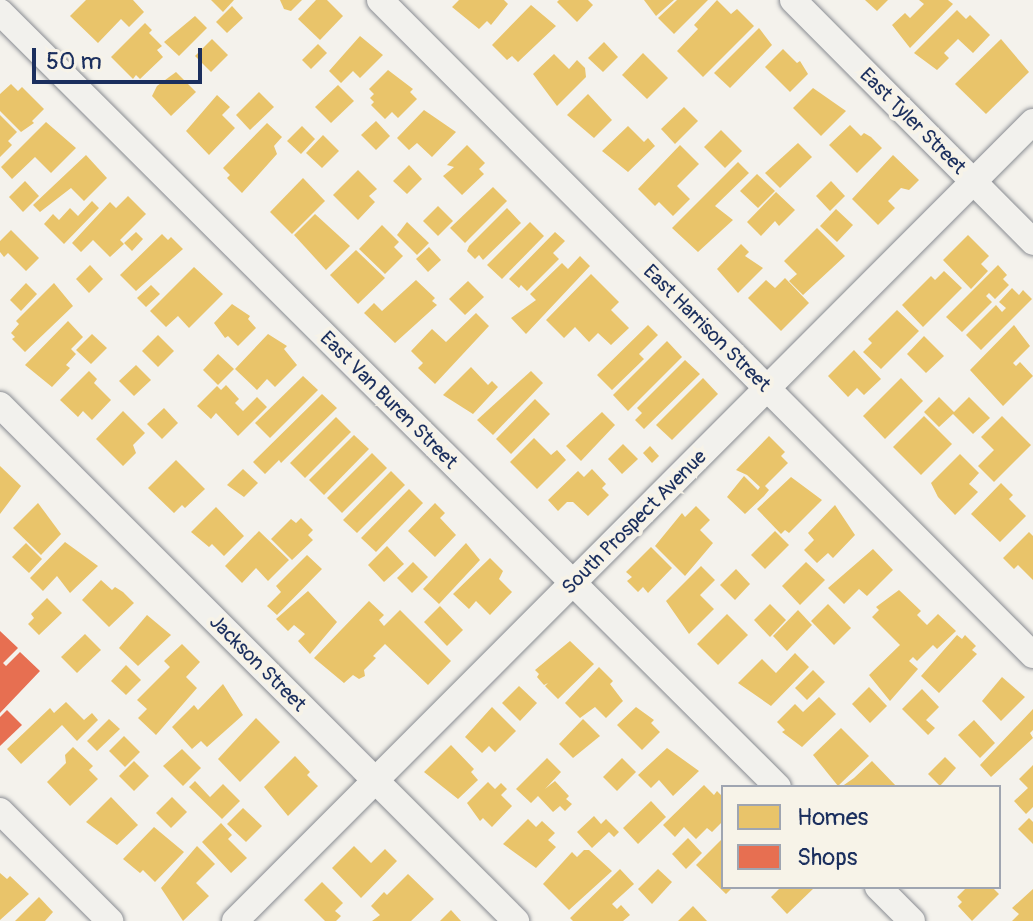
<!DOCTYPE html>
<html>
<head>
<meta charset="utf-8">
<style>
  body { margin:0 }
  #map { position:relative; width:1033px; height:921px; overflow:hidden; background:#f4f2ec; font-family:Pangolin,sans-serif }
  div>[style] { position:absolute }
  .homes>* { inset:0; background:#e9c46a }
  .shops>* { inset:0; background:#e76f51 }
  .roads { filter:drop-shadow(0 0 2px #898c92) drop-shadow(0 0 2px #898c92) }
  .minor>* { height:26px; margin:-13px; padding:0 13px; transform-origin:13px; border-radius:13px; background:#f2f1ed }
  span { translate:-50% -50%; white-space:nowrap; text-align:center; line-height:1.15; -webkit-text-stroke:8px #f7f3e8; paint-order:stroke }
  .street-label { font-size:20px; color:#1b2f5e }
  .legend { position:absolute; left:721px; top:785px; width:280px; height:104px; box-sizing:border-box; background:#f7f3e8; border:2px solid #9fa5b1; margin:0; padding:10px 14px; list-style:none; font-size:24px; color:#1b2f5e }
  .legend li { display:flex; align-items:center; gap:16px; height:40px }
  .legend b { width:40px; border:2px solid #9fa5b1 }
  .scale { position:absolute; left:32px; top:48px; width:170px; height:36px; box-sizing:border-box; border:4px solid #1b2f5e; border-top:0; padding-left:10px; font-size:24px; line-height:28px; white-space:nowrap; color:#1b2f5e; -webkit-text-stroke:6px #f7f3e8; paint-order:stroke }
</style>
</head>
<body>
<div id="map">
  <div class="homes">
    <div style="clip-path:polygon(86px 0,133px 0,144px 12px,129px 27px,121px 19px,98px 43px,70px 16px)"></div>
    <div style="clip-path:polygon(211px 0,234px 0,223px 12px)"></div>
    <div style="clip-path:polygon(280px 0,302px 0,291px 11px,284px 9px)"></div>
    <div style="clip-path:polygon(316px 0,327px 0,343px 16px,320px 40px,298px 19px)"></div>
    <div style="clip-path:polygon(459px 0,504px 0,508px 4px,491px 25px,487px 21px,479px 29px,452px 7px)"></div>
    <div style="clip-path:polygon(559px 0,588px 0,593px 5px,577px 22px,557px 2px)"></div>
    <div style="clip-path:polygon(644px 0,674px 0,656px 16px)"></div>
    <div style="clip-path:polygon(677px 0,708px 0,674px 34px,658px 18px)"></div>
    <div style="clip-path:polygon(717px 0,731px 14px,737px 9px,754px 26px,703px 77px,677px 51px,698px 29px,694px 25px)"></div>
    <div style="clip-path:polygon(865px 0,888px 0,877px 11px)"></div>
    <div style="clip-path:polygon(919px 0,948px 0,953px 4px,910px 48px,892px 25px,905px 13px,910px 18px,924px 4px)"></div>
    <div style="clip-path:polygon(531px 5px,556px 26px,518px 62px,512px 56px,507px 60px,492px 45px)"></div>
    <div style="clip-path:polygon(232px 6px,243px 18px,227px 33px,216px 22px)"></div>
    <div style="clip-path:polygon(957px 10px,966px 19px,970px 15px,990px 35px,973px 53px,958px 39px,944px 53px,949px 58px,937px 70px,914px 53px)"></div>
    <div style="clip-path:polygon(195px 16px,207px 28px,179px 56px,164px 42px)"></div>
    <div style="clip-path:polygon(145px 23px,152px 30px,149px 33px,162px 46px,157px 50px,163px 57px,140px 79px,136px 75px,133px 79px,111px 57px)"></div>
    <div style="clip-path:polygon(759px 28px,772px 45px,730px 88px,714px 73px)"></div>
    <div style="clip-path:polygon(360px 36px,383px 55px,360px 78px,353px 71px,341px 83px,329px 71px)"></div>
    <div style="clip-path:polygon(212px 39px,228px 55px,211px 72px,195px 56px)"></div>
    <div style="clip-path:polygon(1001px 39px,1029px 72px,986px 114px,955px 84px)"></div>
    <div style="clip-path:polygon(604px 42px,618px 57px,603px 72px,588px 58px)"></div>
    <div style="clip-path:polygon(318px 44px,327px 53px,311px 69px,302px 60px)"></div>
    <div style="clip-path:polygon(783px 49px,797px 63px,800px 61px,808px 74px,790px 92px,765px 67px)"></div>
    <div style="clip-path:polygon(643px 53px,668px 78px,647px 99px,622px 75px)"></div>
    <div style="clip-path:polygon(554px 54px,569px 69px,577px 60px,585px 68px,586px 77px,557px 106px,533px 74px)"></div>
    <div style="clip-path:polygon(388px 70px,413px 89px,410px 92px,417px 99px,398px 118px,392px 112px,385px 119px,371px 105px,374px 102px,370px 98px,374px 94px,369px 89px)"></div>
    <div style="clip-path:polygon(176px 72px,196px 92px,171px 116px,152px 96px,157px 86px)"></div>
    <div style="clip-path:polygon(11px 84px,18px 91px,22px 87px,44px 109px,32px 121px,34px 123px,21px 132px,0 111px,0 94px)"></div>
    <div style="clip-path:polygon(338px 85px,354px 101px,331px 123px,315px 107px)"></div>
    <div style="clip-path:polygon(813px 88px,846px 111px,821px 136px,793px 108px)"></div>
    <div style="clip-path:polygon(259px 92px,274px 107px,250px 130px,236px 115px)"></div>
    <div style="clip-path:polygon(588px 94px,612px 120px,594px 138px,567px 115px)"></div>
    <div style="clip-path:polygon(217px 95px,230px 107px,222px 115px,235px 128px,209px 155px,186px 131px)"></div>
    <div style="clip-path:polygon(684px 107px,698px 121px,675px 144px,661px 129px)"></div>
    <div style="clip-path:polygon(424px 110px,456px 132px,432px 157px,417px 143px,409px 150px,397px 138px)"></div>
    <div style="clip-path:polygon(0 115px,17px 132px,8px 141px,12px 145px,0 157px)"></div>
    <div style="clip-path:polygon(376px 121px,390px 136px,376px 150px,361px 135px)"></div>
    <div style="clip-path:polygon(46px 122px,76px 148px,51px 173px,35px 157px,12px 179px,1px 167px)"></div>
    <div style="clip-path:polygon(267px 123px,282px 137px,274px 146px,277px 154px,242px 193px,227px 178px,230px 175px,223px 168px)"></div>
    <div style="clip-path:polygon(850px 125px,861px 136px,864px 133px,871px 137px,882px 148px,857px 173px,829px 145px)"></div>
    <div style="clip-path:polygon(302px 126px,315px 139px,301px 154px,287px 141px)"></div>
    <div style="clip-path:polygon(628px 126px,644px 142px,648px 138px,655px 146px,628px 172px,602px 151px)"></div>
    <div style="clip-path:polygon(721px 130px,742px 151px,725px 168px,704px 147px)"></div>
    <div style="clip-path:polygon(323px 135px,339px 151px,322px 168px,306px 153px)"></div>
    <div style="clip-path:polygon(798px 143px,812px 157px,780px 188px,765px 173px)"></div>
    <div style="clip-path:polygon(467px 145px,485px 163px,479px 169px,484px 174px,462px 195px,443px 176px,454px 167px,447px 165px)"></div>
    <div style="clip-path:polygon(680px 145px,699px 164px,677px 186px,690px 199px,673px 216px,659px 202px,655px 206px,638px 189px)"></div>
    <div style="clip-path:polygon(86px 155px,107px 178px,84px 201px,71px 188px,40px 212px,33px 205px)"></div>
    <div style="clip-path:polygon(893px 155px,919px 180px,909px 190px,901px 188px,888px 201px,895px 208px,878px 225px,852px 199px)"></div>
    <div style="clip-path:polygon(738px 162px,749px 173px,715px 206px,733px 220px,698px 252px,672px 228px)"></div>
    <div style="clip-path:polygon(409px 165px,422px 179px,407px 194px,393px 181px)"></div>
    <div style="clip-path:polygon(358px 170px,377px 189px,369px 196px,375px 202px,358px 220px,333px 195px)"></div>
    <div style="clip-path:polygon(757px 174px,775px 191px,758px 208px,740px 191px)"></div>
    <div style="clip-path:polygon(303px 178px,325px 201px,292px 234px,270px 212px)"></div>
    <div style="clip-path:polygon(25px 181px,39px 196px,23px 212px,9px 197px)"></div>
    <div style="clip-path:polygon(831px 181px,845px 196px,830px 211px,816px 196px)"></div>
    <div style="clip-path:polygon(493px 187px,507px 201px,465px 243px,450px 228px)"></div>
    <div style="clip-path:polygon(776px 192px,795px 210px,779px 226px,775px 221px,761px 236px,747px 222px)"></div>
    <div style="clip-path:polygon(128px 196px,146px 214px,120px 240px,124px 244px,110px 257px,93px 240px,81px 252px,72px 243px,110px 202px,116px 208px)"></div>
    <div style="clip-path:polygon(92px 201px,99px 208px,64px 244px,44px 224px,53px 214px,59px 220px,70px 208px,78px 216px)"></div>
    <div style="clip-path:polygon(438px 206px,453px 221px,438px 236px,423px 221px)"></div>
    <div style="clip-path:polygon(507px 208px,521px 223px,483px 260px,479px 255px,475px 259px,467px 251px,469px 246px)"></div>
    <div style="clip-path:polygon(836px 209px,853px 225px,837px 242px,820px 226px)"></div>
    <div style="clip-path:polygon(315px 214px,350px 246px,326px 270px,294px 235px)"></div>
    <div style="clip-path:polygon(407px 222px,429px 243px,417px 255px,397px 235px)"></div>
    <div style="clip-path:polygon(530px 222px,544px 236px,502px 279px,487px 265px)"></div>
    <div style="clip-path:polygon(382px 225px,399px 242px,394px 247px,403px 256px,385px 274px,359px 249px)"></div>
    <div style="clip-path:polygon(817px 228px,845px 256px,803px 295px,789px 281px,797px 274px,784px 261px)"></div>
    <div style="clip-path:polygon(11px 230px,39px 258px,26px 271px,8px 253px,4px 257px,0 252px,0 241px)"></div>
    <div style="clip-path:polygon(136px 232px,143px 239px,132px 251px,124px 243px)"></div>
    <div style="clip-path:polygon(555px 232px,565px 241px,553px 253px,559px 259px,527px 291px,521px 285px,519px 288px,509px 279px)"></div>
    <div style="clip-path:polygon(162px 234px,168px 240px,171px 237px,183px 249px,136px 291px,120px 275px)"></div>
    <div style="clip-path:polygon(968px 235px,989px 256px,981px 264px,988px 271px,971px 289px,943px 260px)"></div>
    <div style="clip-path:polygon(741px 244px,749px 252px,745px 256px,763px 268px,738px 293px,717px 269px)"></div>
    <div style="clip-path:polygon(429px 247px,441px 260px,428px 272px,416px 259px)"></div>
    <div style="clip-path:polygon(356px 250px,385px 278px,358px 304px,330px 275px)"></div>
    <div style="clip-path:polygon(580px 256px,590px 266px,526px 334px,511px 318px,536px 300px,530px 294px,562px 263px,568px 269px)"></div>
    <div style="clip-path:polygon(90px 265px,103px 279px,89px 293px,76px 279px)"></div>
    <div style="clip-path:polygon(998px 265px,1007px 275px,1003px 279px,1009px 285px,995px 299px,989px 293px,986px 296px,992px 302px,962px 332px,946px 317px)"></div>
    <div style="clip-path:polygon(194px 267px,223px 294px,189px 328px,178px 316px,166px 327px,150px 311px)"></div>
    <div style="clip-path:polygon(944px 271px,962px 288px,923px 327px,902px 305px,931px 276px,935px 280px)"></div>
    <div style="clip-path:polygon(591px 274px,619px 302px,611px 310px,629px 328px,611px 345px,598px 333px,589px 342px,575px 327px,564px 338px,546px 320px)"></div>
    <div style="clip-path:polygon(785px 278px,809px 303px,781px 331px,748px 298px,766px 280px,775px 288px)"></div>
    <div style="clip-path:polygon(416px 280px,435px 298px,432px 301px,437px 305px,395px 343px,364px 313px,374px 303px,382px 311px)"></div>
    <div style="clip-path:polygon(468px 281px,484px 297px,465px 315px,449px 299px)"></div>
    <div style="clip-path:polygon(26px 283px,37px 294px,21px 311px,10px 300px)"></div>
    <div style="clip-path:polygon(54px 283px,73px 306px,25px 352px,12px 339px,15px 337px,11px 333px,19px 324px,16px 321px)"></div>
    <div style="clip-path:polygon(151px 285px,160px 294px,146px 307px,137px 298px)"></div>
    <div style="clip-path:polygon(1012px 288px,1019px 295px,1023px 290px,1032px 299px,981px 350px,966px 335px,996px 305px,1002px 312px,1006px 308px,999px 302px)"></div>
    <div style="clip-path:polygon(232px 304px,250px 316px,248px 319px,256px 328px,238px 346px,228px 336px,225px 338px,214px 323px)"></div>
    <div style="clip-path:polygon(897px 310px,919px 331px,881px 369px,863px 352px,872px 343px,868px 339px)"></div>
    <div style="clip-path:polygon(476px 313px,489px 326px,435px 384px,418px 368px,423px 363px,411px 351px,432px 329px,446px 342px)"></div>
    <div style="clip-path:polygon(68px 321px,83px 337px,71px 349px,76px 354px,66px 365px,70px 368px,52px 387px,25px 365px)"></div>
    <div style="clip-path:polygon(648px 325px,658px 335px,639px 354px,644px 359px,612px 390px,597px 375px)"></div>
    <div style="clip-path:polygon(1014px 325px,1030px 346px,1013px 363px,1016px 366px,1020px 362px,1033px 376px,1003px 406px,970px 370px)"></div>
    <div style="clip-path:polygon(92px 334px,107px 348px,91px 364px,76px 350px)"></div>
    <div style="clip-path:polygon(268px 334px,287px 346px,284px 349px,297px 365px,275px 387px,267px 379px,257px 390px,235px 369px)"></div>
    <div style="clip-path:polygon(158px 335px,174px 351px,158px 367px,142px 351px)"></div>
    <div style="clip-path:polygon(924px 336px,944px 356px,926px 373px,907px 354px)"></div>
    <div style="clip-path:polygon(667px 341px,682px 357px,628px 411px,613px 395px)"></div>
    <div style="clip-path:polygon(854px 350px,881px 379px,864px 395px,857px 388px,848px 397px,828px 376px)"></div>
    <div style="clip-path:polygon(218px 354px,234px 369px,218px 385px,203px 370px)"></div>
    <div style="clip-path:polygon(685px 360px,700px 374px,644px 429px,635px 420px,642px 413px,637px 408px)"></div>
    <div style="clip-path:polygon(136px 365px,151px 380px,134px 396px,119px 381px)"></div>
    <div style="clip-path:polygon(471px 367px,488px 385px,492px 381px,498px 387px,473px 414px,443px 395px)"></div>
    <div style="clip-path:polygon(89px 371px,97px 379px,94px 383px,111px 400px,92px 420px,83px 411px,78px 417px,60px 400px)"></div>
    <div style="clip-path:polygon(531px 371px,543px 383px,493px 435px,477px 420px)"></div>
    <div style="clip-path:polygon(303px 376px,318px 390px,270px 438px,255px 423px)"></div>
    <div style="clip-path:polygon(703px 378px,718px 394px,672px 440px,656px 425px)"></div>
    <div style="clip-path:polygon(901px 378px,923px 401px,885px 439px,863px 416px)"></div>
    <div style="clip-path:polygon(226px 385px,239px 399px,235px 403px,243px 411px,257px 397px,267px 407px,238px 436px,216px 413px,211px 419px,197px 406px,217px 386px,221px 390px)"></div>
    <div style="clip-path:polygon(322px 394px,337px 408px,281px 463px,279px 460px,265px 474px,253px 462px)"></div>
    <div style="clip-path:polygon(939px 397px,954px 412px,969px 397px,990px 418px,973px 434px,953px 414px,939px 427px,924px 412px)"></div>
    <div style="clip-path:polygon(535px 399px,550px 414px,511px 454px,496px 439px)"></div>
    <div style="clip-path:polygon(164px 408px,178px 423px,162px 439px,147px 424px)"></div>
    <div style="clip-path:polygon(123px 411px,145px 433px,133px 445px,136px 453px,123px 466px,96px 439px)"></div>
    <div style="clip-path:polygon(602px 412px,615px 425px,581px 461px,566px 446px)"></div>
    <div style="clip-path:polygon(924px 416px,952px 444px,921px 475px,893px 447px)"></div>
    <div style="clip-path:polygon(1002px 416px,1031px 445px,994px 482px,978px 466px,994px 450px,981px 437px)"></div>
    <div style="clip-path:polygon(336px 417px,351px 432px,305px 478px,290px 463px)"></div>
    <div style="clip-path:polygon(354px 435px,369px 449px,324px 495px,309px 480px)"></div>
    <div style="clip-path:polygon(769px 436px,785px 452px,781px 456px,788px 463px,765px 486px,769px 490px,764px 496px,745px 514px,727px 497px,744px 476px,758px 490px,760px 487px,747px 475px,736px 470px)"></div>
    <div style="clip-path:polygon(534px 438px,551px 455px,557px 450px,566px 460px,537px 489px,510px 462px)"></div>
    <div style="clip-path:polygon(623px 444px,638px 459px,622px 474px,608px 459px)"></div>
    <div style="clip-path:polygon(650px 446px,659px 456px,652px 463px,643px 453px)"></div>
    <div style="clip-path:polygon(372px 453px,387px 468px,342px 513px,327px 498px)"></div>
    <div style="clip-path:polygon(960px 454px,979px 473px,969px 484px,978px 492px,955px 515px,938px 497px,931px 483px)"></div>
    <div style="clip-path:polygon(176px 460px,205px 489px,185px 508px,182px 505px,174px 513px,148px 488px)"></div>
    <div style="clip-path:polygon(0 466px,21px 486px,0 514px)"></div>
    <div style="clip-path:polygon(243px 469px,258px 483px,244px 497px,227px 485px)"></div>
    <div style="clip-path:polygon(592px 469px,606px 484px,602px 488px,609px 495px,588px 516px,573px 502px,567px 502px,558px 511px,548px 500px,578px 471px,584px 477px)"></div>
    <div style="clip-path:polygon(391px 471px,405px 485px,357px 533px,343px 520px)"></div>
    <div style="clip-path:polygon(791px 477px,822px 500px,789px 533px,785px 530px,781px 534px,757px 509px)"></div>
    <div style="clip-path:polygon(1001px 483px,1013px 495px,1009px 499px,1026px 516px,1000px 542px,971px 514px)"></div>
    <div style="clip-path:polygon(409px 489px,423px 503px,376px 552px,361px 538px)"></div>
    <div style="clip-path:polygon(38px 503px,61px 534px,41px 555px,13px 528px)"></div>
    <div style="clip-path:polygon(435px 503px,445px 513px,440px 518px,456px 535px,435px 557px,408px 531px)"></div>
    <div style="clip-path:polygon(835px 505px,855px 535px,833px 558px,828px 553px,817px 563px,804px 550px,814px 540px,808px 533px)"></div>
    <div style="clip-path:polygon(696px 506px,710px 520px,700px 530px,713px 543px,685px 576px,655px 546px,682px 513px,685px 517px)"></div>
    <div style="clip-path:polygon(216px 507px,244px 536px,224px 556px,212px 544px,209px 547px,191px 532px)"></div>
    <div style="clip-path:polygon(301px 518px,313px 530px,308px 535px,313px 540px,292px 560px,271px 539px,291px 519px,296px 523px)"></div>
    <div style="clip-path:polygon(259px 531px,289px 560px,268px 581px,256px 568px,242px 583px,225px 566px)"></div>
    <div style="clip-path:polygon(775px 531px,789px 545px,765px 569px,751px 555px)"></div>
    <div style="clip-path:polygon(1029px 532px,1033px 536px,1033px 580px,1018px 565px,1014px 569px,1003px 558px)"></div>
    <div style="clip-path:polygon(65px 542px,98px 566px,70px 593px,57px 576px,43px 591px,30px 578px)"></div>
    <div style="clip-path:polygon(26px 543px,42px 559px,29px 573px,12px 557px)"></div>
    <div style="clip-path:polygon(466px 543px,480px 560px,439px 604px,423px 589px)"></div>
    <div style="clip-path:polygon(387px 546px,404px 564px,384px 582px,368px 565px)"></div>
    <div style="clip-path:polygon(651px 547px,672px 568px,648px 593px,643px 587px,638px 592px,627px 581px,632px 577px,626px 572px)"></div>
    <div style="clip-path:polygon(873px 549px,893px 570px,867px 596px,859px 589px,844px 604px,828px 588px)"></div>
    <div style="clip-path:polygon(307px 555px,322px 569px,277px 615px,267px 606px,281px 592px,276px 586px)"></div>
    <div style="clip-path:polygon(490px 558px,503px 571px,499px 579px,512px 592px,490px 615px,476px 601px,469px 609px,453px 594px)"></div>
    <div style="clip-path:polygon(413px 562px,428px 577px,412px 593px,397px 578px)"></div>
    <div style="clip-path:polygon(806px 562px,825px 580px,800px 605px,782px 586px)"></div>
    <div style="clip-path:polygon(701px 566px,715px 580px,700px 595px,714px 609px,689px 634px,666px 601px)"></div>
    <div style="clip-path:polygon(736px 569px,750px 584px,735px 600px,720px 585px)"></div>
    <div style="clip-path:polygon(101px 580px,112px 590px,115px 587px,123px 592px,134px 603px,109px 627px,82px 600px)"></div>
    <div style="clip-path:polygon(899px 590px,921px 611px,917px 615px,927px 625px,938px 614px,956px 631px,937px 649px,933px 645px,917px 661px,913px 657px,909px 661px,918px 669px,890px 701px,869px 675px,900px 645px,872px 617px,879px 610px,876px 607px)"></div>
    <div style="clip-path:polygon(308px 591px,337px 622px,310px 654px,298px 641px,305px 634px,294px 625px,288px 631px,276px 619px)"></div>
    <div style="clip-path:polygon(47px 598px,62px 613px,39px 635px,28px 624px,34px 618px,31px 614px)"></div>
    <div style="clip-path:polygon(369px 601px,384px 615px,379px 620px,384px 626px,400px 610px,451px 661px,428px 685px,385px 644px,373px 656px,376px 658px,364px 670px,365px 676px,359px 679px,353px 675px,344px 683px,314px 658px)"></div>
    <div style="clip-path:polygon(770px 604px,786px 620px,770px 637px,754px 620px)"></div>
    <div style="clip-path:polygon(828px 604px,851px 628px,834px 645px,811px 621px)"></div>
    <div style="clip-path:polygon(440px 606px,463px 630px,447px 646px,424px 622px)"></div>
    <div style="clip-path:polygon(798px 610px,812px 625px,787px 651px,773px 636px)"></div>
    <div style="clip-path:polygon(727px 614px,748px 635px,718px 665px,697px 644px)"></div>
    <div style="clip-path:polygon(147px 615px,171px 635px,138px 666px,119px 648px)"></div>
    <div style="clip-path:polygon(85px 634px,101px 650px,77px 673px,61px 657px)"></div>
    <div style="clip-path:polygon(957px 635px,962px 639px,965px 635px,976px 646px,972px 650px,977px 654px,939px 693px,921px 676px)"></div>
    <div style="clip-path:polygon(570px 641px,594px 664px,558px 699px,545px 686px,548px 683px,544px 685px,537px 677px,539px 674px,535px 670px)"></div>
    <div style="clip-path:polygon(182px 644px,200px 662px,186px 677px,197px 688px,156px 735px,138px 718px,147px 709px,137px 700px,170px 667px,164px 661px)"></div>
    <div style="clip-path:polygon(795px 653px,809px 667px,771px 706px,738px 683px,762px 659px,776px 673px)"></div>
    <div style="clip-path:polygon(126px 665px,141px 680px,126px 695px,111px 681px)"></div>
    <div style="clip-path:polygon(599px 667px,613px 681px,610px 684px,623px 701px,606px 718px,595px 707px,580px 718px,565px 703px)"></div>
    <div style="clip-path:polygon(813px 670px,825px 682px,807px 700px,795px 688px)"></div>
    <div style="clip-path:polygon(1002px 677px,1025px 697px,1001px 721px,982px 701px)"></div>
    <div style="clip-path:polygon(223px 684px,243px 715px,207px 747px,201px 741px,192px 749px,172px 727px,194px 705px,198px 710px)"></div>
    <div style="clip-path:polygon(519px 686px,537px 703px,520px 721px,502px 703px)"></div>
    <div style="clip-path:polygon(869px 687px,887px 706px,870px 723px,852px 704px)"></div>
    <div style="clip-path:polygon(922px 689px,939px 707px,926px 720px,935px 728px,928px 735px,902px 709px)"></div>
    <div style="clip-path:polygon(819px 697px,836px 714px,802px 747px,782px 732px,785px 730px,777px 722px,795px 704px,803px 712px)"></div>
    <div style="clip-path:polygon(66px 702px,84px 720px,92px 713px,98px 720px,77px 741px,62px 725px,21px 764px,7px 749px,50px 708px,54px 713px)"></div>
    <div style="clip-path:polygon(492px 707px,516px 731px,495px 752px,489px 746px,482px 753px,465px 737px)"></div>
    <div style="clip-path:polygon(636px 707px,654px 720px,651px 723px,660px 732px,642px 750px,617px 725px)"></div>
    <div style="clip-path:polygon(1033px 709px,1033px 730px,1030px 733px,1033px 738px,991px 777px,980px 765px)"></div>
    <div style="clip-path:polygon(256px 718px,280px 742px,240px 782px,218px 759px)"></div>
    <div style="clip-path:polygon(109px 719px,120px 729px,97px 751px,87px 741px)"></div>
    <div style="clip-path:polygon(583px 719px,600px 736px,573px 758px,559px 744px)"></div>
    <div style="clip-path:polygon(974px 720px,995px 743px,980px 758px,958px 735px)"></div>
    <div style="clip-path:polygon(841px 728px,869px 756px,838px 786px,813px 755px)"></div>
    <div style="clip-path:polygon(124px 736px,140px 752px,125px 767px,109px 751px)"></div>
    <div style="clip-path:polygon(451px 745px,474px 769px,471px 772px,478px 780px,458px 799px,424px 772px)"></div>
    <div style="clip-path:polygon(73px 747px,93px 766px,89px 770px,98px 779px,70px 806px,47px 782px,66px 763px,65px 755px)"></div>
    <div style="clip-path:polygon(667px 748px,699px 771px,673px 796px,659px 780px,651px 788px,638px 775px)"></div>
    <div style="clip-path:polygon(182px 749px,201px 768px,183px 786px,163px 766px)"></div>
    <div style="clip-path:polygon(295px 756px,310px 772px,307px 775px,318px 786px,288px 816px,264px 787px)"></div>
    <div style="clip-path:polygon(945px 757px,956px 768px,940px 786px,928px 774px)"></div>
    <div style="clip-path:polygon(547px 758px,561px 772px,545px 789px,555px 781px,569px 796px,566px 799px,572px 804px,565px 811px,560px 806px,553px 812px,538px 796px,531px 803px,516px 789px)"></div>
    <div style="clip-path:polygon(622px 758px,636px 772px,617px 791px,603px 777px)"></div>
    <div style="clip-path:polygon(134px 761px,149px 776px,134px 791px,119px 776px)"></div>
    <div style="clip-path:polygon(872px 761px,897px 787px,841px 787px,854px 778px)"></div>
    <div style="clip-path:polygon(1033px 765px,1033px 807px,1026px 814px,1014px 801px,1028px 788px,1019px 779px)"></div>
    <div style="clip-path:polygon(195px 781px,210px 797px,223px 784px,240px 801px,222px 819px,189px 787px)"></div>
    <div style="clip-path:polygon(488px 782px,495px 789px,501px 783px,507px 789px,501px 795px,512px 806px,492px 827px,483px 818px,480px 821px,467px 803px)"></div>
    <div style="clip-path:polygon(704px 785px,714px 795px,717px 791px,723px 797px,723px 821px,712px 832px,707px 828px,696px 839px,684px 827px,675px 837px,663px 825px)"></div>
    <div style="clip-path:polygon(111px 797px,138px 825px,117px 845px,86px 822px)"></div>
    <div style="clip-path:polygon(172px 797px,187px 812px,171px 828px,156px 813px)"></div>
    <div style="clip-path:polygon(651px 801px,666px 817px,638px 844px,623px 828px)"></div>
    <div style="clip-path:polygon(243px 808px,262px 826px,246px 842px,227px 824px)"></div>
    <div style="clip-path:polygon(594px 816px,601px 824px,606px 819px,619px 832px,614px 837px,609px 832px,592px 848px,577px 832px)"></div>
    <div style="clip-path:polygon(1029px 818px,1033px 822px,1033px 844px,1018px 829px)"></div>
    <div style="clip-path:polygon(528px 819px,536px 827px,542px 821px,555px 833px,548px 840px,556px 847px,536px 868px,503px 844px)"></div>
    <div style="clip-path:polygon(221px 823px,232px 835px,228px 839px,247px 858px,231px 873px,202px 842px)"></div>
    <div style="clip-path:polygon(154px 827px,184px 852px,155px 882px,143px 870px,140px 873px,123px 859px)"></div>
    <div style="clip-path:polygon(688px 838px,702px 853px,686px 869px,672px 854px)"></div>
    <div style="clip-path:polygon(723px 838px,723px 887px,733px 887px,726px 894px,696px 865px)"></div>
    <div style="clip-path:polygon(197px 846px,215px 864px,196px 883px,209px 896px,183px 921px,161px 888px)"></div>
    <div style="clip-path:polygon(354px 846px,371px 863px,385px 849px,397px 861px,361px 898px,332px 868px)"></div>
    <div style="clip-path:polygon(584px 850px,589px 850px,612px 871px,569px 910px,543px 884px,572px 852px,577px 857px)"></div>
    <div style="clip-path:polygon(620px 869px,634px 884px,612px 904px,617px 909px,621px 905px,630px 915px,623px 921px,573px 921px,570px 918px)"></div>
    <div style="clip-path:polygon(658px 869px,672px 882px,652px 904px,638px 889px)"></div>
    <div style="clip-path:polygon(0 873px,7px 879px,10px 876px,29px 894px,0 920px)"></div>
    <div style="clip-path:polygon(408px 874px,434px 899px,411px 921px,372px 921px,380px 915px,371px 906px,384px 892px,387px 895px)"></div>
    <div style="clip-path:polygon(322px 882px,343px 903px,335px 911px,341px 916px,336px 921px,325px 921px,304px 900px)"></div>
    <div style="clip-path:polygon(781px 887px,815px 887px,787px 914px,771px 897px)"></div>
    <div style="clip-path:polygon(967px 887px,992px 887px,999px 894px,972px 921px,958px 906px,962px 902px,957px 897px)"></div>
    <div style="clip-path:polygon(1033px 889px,1033px 921px,1012px 921px,1019px 914px,1012px 908px)"></div>
    <div style="clip-path:polygon(39px 897px,53px 912px,45px 921px,15px 921px)"></div>
    <div style="clip-path:polygon(693px 906px,707px 921px,678px 921px)"></div>
    <div style="clip-path:polygon(451px 910px,461px 921px,440px 921px)"></div>
  </div>
  <div class="shops">
    <div style="clip-path:polygon(0 631px,18px 648px,3px 663px,6px 666px,20px 652px,40px 671px,0 713px)"></div>
    <div style="clip-path:polygon(7px 710px,22px 725px,0 746px,0 717px)"></div>
  </div>
  <div class="roads">
    <div class="minor">
      <div style="left:380px;top:0;width:925px;rotate:45.09deg"></div>
      <div style="left:793px;top:0;width:341px;rotate:45.2deg"></div>
      <div style="left:0;top:12px;width:1098px;rotate:44.89deg"></div>
      <div style="left:0;top:405px;width:730px;rotate:45deg"></div>
      <div style="left:0;top:811px;width:156px;rotate:45deg"></div>
      <div style="left:878px;top:887px;width:48px;rotate:45deg"></div>
      <div style="left:235px;top:921px;width:1129px;rotate:-45.04deg"></div>
    </div>
  </div>
  <div class="street-label">
    <span style="left:913px;top:121px;rotate:45deg">East Tyler Street</span>
    <span style="left:707px;top:328px;rotate:45deg">East Harrison Street</span>
    <span style="left:389px;top:400px;rotate:45deg">East Van Buren Street</span>
    <span style="left:634px;top:522px;rotate:-45deg">South Prospect Avenue</span>
    <span style="left:258px;top:663px;rotate:45deg">Jackson Street</span>
  </div>
  <ul class="legend">
  <li><b style="height:22px;background:#e9c46a"></b>Homes</li>
  <li><b style="height:22px;background:#e76f51"></b>Shops</li>
  </ul>
  <div class="scale">50 m</div>
</div>
</body>
</html>
